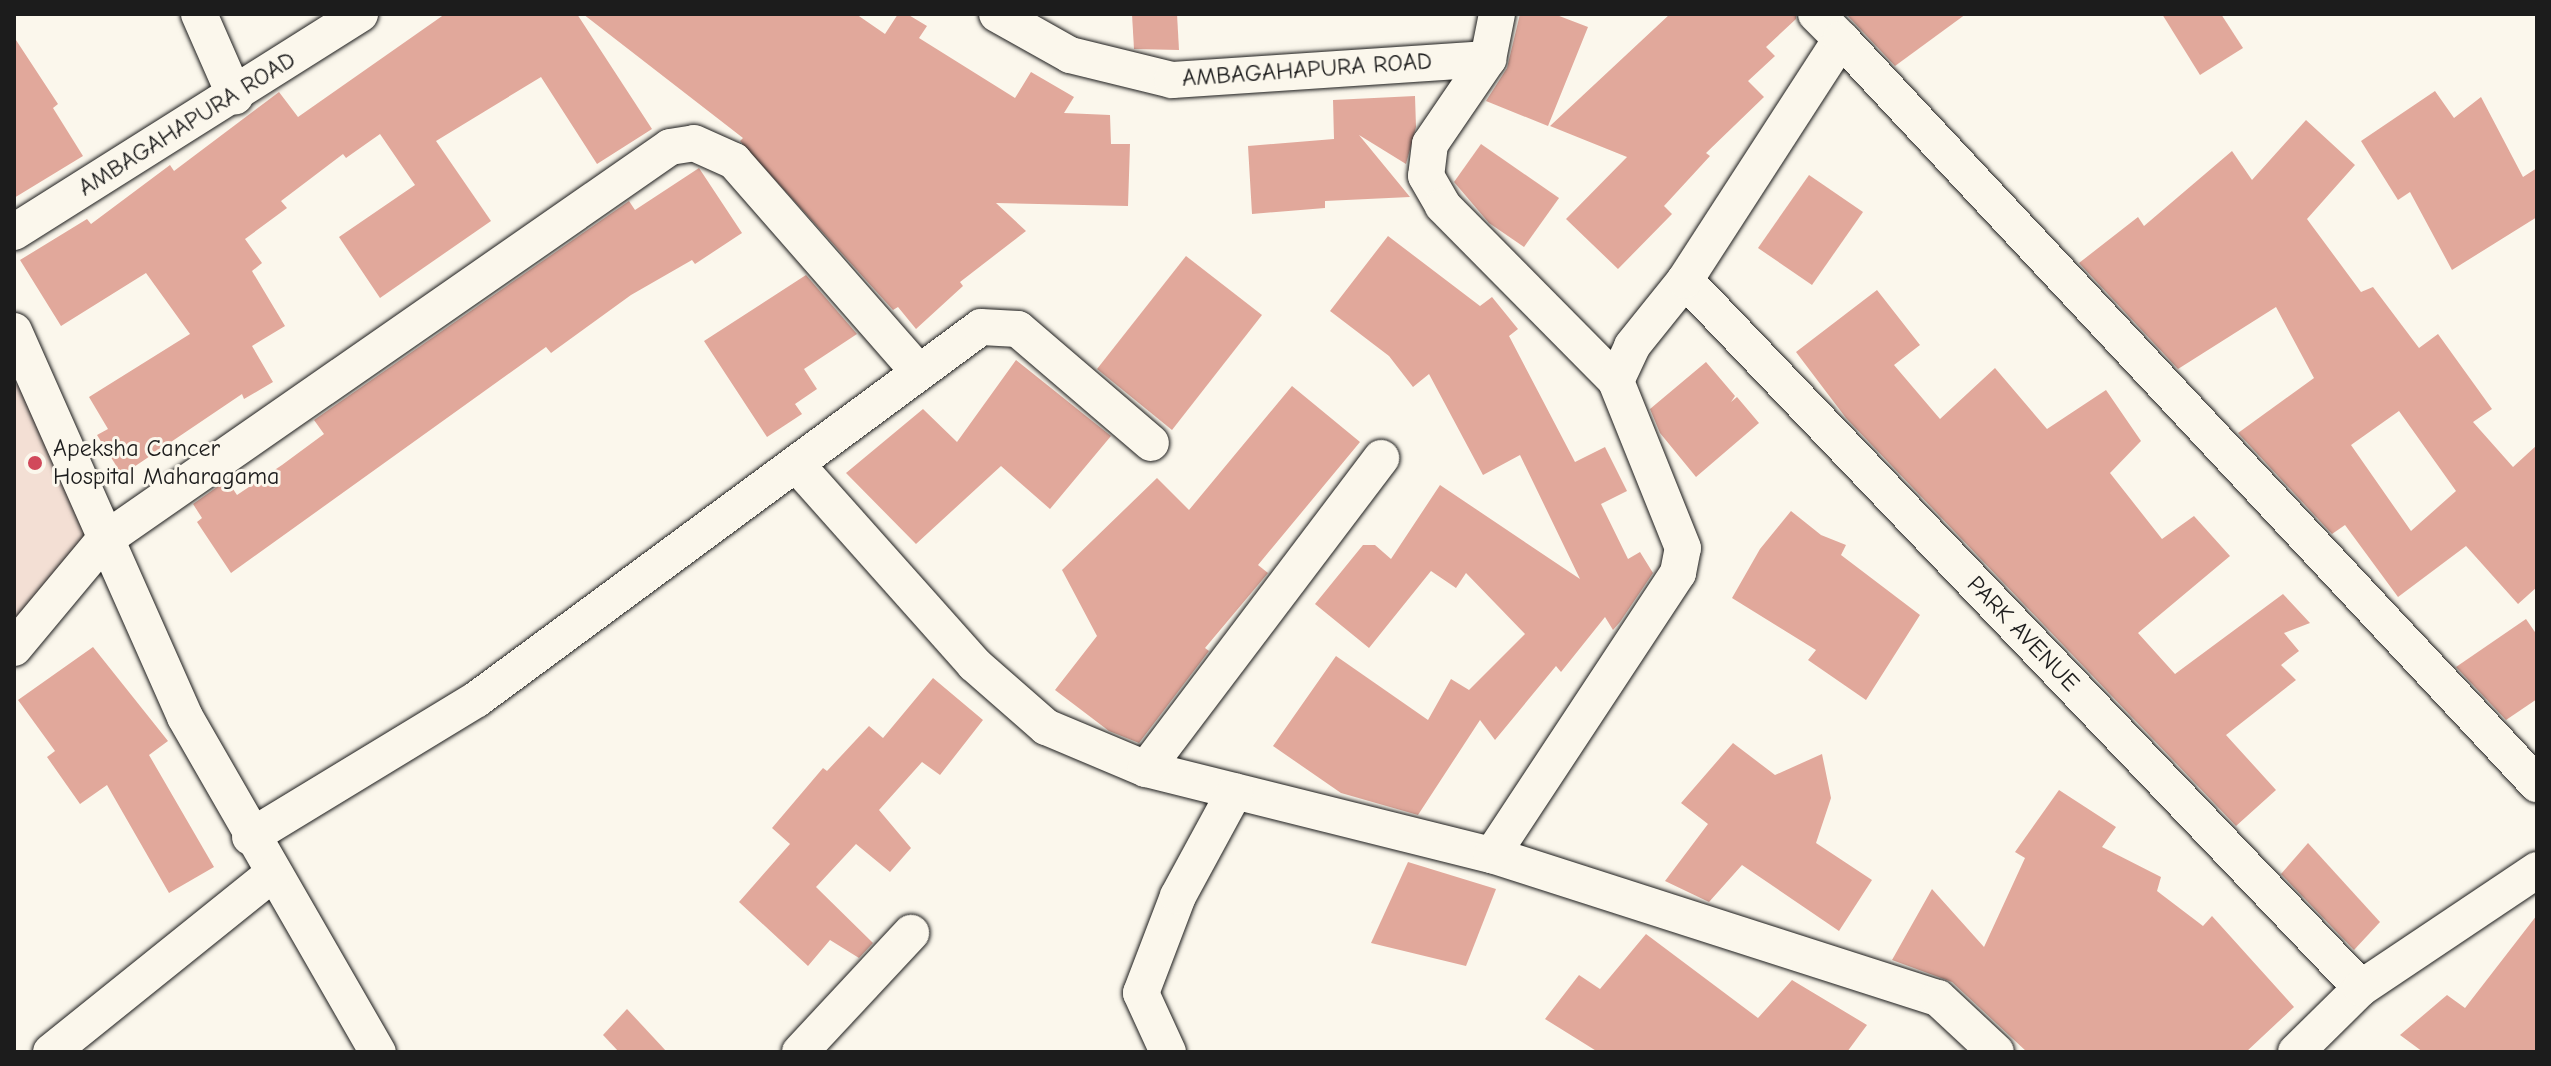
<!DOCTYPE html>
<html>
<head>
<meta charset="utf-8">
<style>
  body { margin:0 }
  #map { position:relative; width:2551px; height:1066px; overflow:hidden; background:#fbf7ec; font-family:"Comic Neue",sans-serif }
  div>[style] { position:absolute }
  .built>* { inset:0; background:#f3dfd4 }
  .building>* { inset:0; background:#e1a89b }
  .roads { filter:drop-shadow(0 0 2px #1c1c1c) drop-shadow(0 0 2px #1c1c1c) }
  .minor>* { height:36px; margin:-18px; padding:0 18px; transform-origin:18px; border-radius:18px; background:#fbf7ec }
  .dots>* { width:22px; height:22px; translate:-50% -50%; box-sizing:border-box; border:4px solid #fbf7ec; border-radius:50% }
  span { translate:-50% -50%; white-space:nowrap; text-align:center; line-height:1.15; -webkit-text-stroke:6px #fbf7ec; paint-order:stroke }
  .street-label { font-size:24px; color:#1c1c1c }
  .poi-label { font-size:24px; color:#1c1c1c }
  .left { translate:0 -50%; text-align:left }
  .frame { position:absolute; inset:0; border:16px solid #1c1c1c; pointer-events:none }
</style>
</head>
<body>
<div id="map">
  <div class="built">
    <div style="clip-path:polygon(21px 382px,88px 539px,14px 627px,14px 387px)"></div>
  </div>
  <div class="building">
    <div style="clip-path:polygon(445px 14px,577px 14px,652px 129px,597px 164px,541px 77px,436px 141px,491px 221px,380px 298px,339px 237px,415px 185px,380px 134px,346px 158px,343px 154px,281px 201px,287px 208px,245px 239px,262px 263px,252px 271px,285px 326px,252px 346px,273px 382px,244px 399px,242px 394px,122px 475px,97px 435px,108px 429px,89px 397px,190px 334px,146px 273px,61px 326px,20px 260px,87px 219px,91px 224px,170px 165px,174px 171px,279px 92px,298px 117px)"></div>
    <div style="clip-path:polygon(583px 14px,856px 14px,885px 34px,898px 14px,907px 14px,927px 26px,919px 38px,1015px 98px,1031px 72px,1074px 97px,1064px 113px,1110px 115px,1111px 144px,1130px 144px,1128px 206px,996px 203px,1026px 231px,960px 282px,963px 286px,916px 329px,898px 307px,893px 310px,740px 141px,743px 138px)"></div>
    <div style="clip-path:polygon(1132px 14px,1177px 14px,1179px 50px,1134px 49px)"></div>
    <div style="clip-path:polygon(1520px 14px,1554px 14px,1588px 27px,1548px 126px,1486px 101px,1507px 68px)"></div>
    <div style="clip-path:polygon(1670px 14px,1796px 14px,1796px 19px,1766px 47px,1775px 56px,1748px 81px,1764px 97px,1706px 153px,1710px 156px,1664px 206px,1672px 214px,1618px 269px,1566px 219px,1627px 157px,1550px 126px)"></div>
    <div style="clip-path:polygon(1846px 14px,1966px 14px,1895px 66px)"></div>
    <div style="clip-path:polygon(2162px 14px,2221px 14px,2243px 48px,2200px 75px)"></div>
    <div style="clip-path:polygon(14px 37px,58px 104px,53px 108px,83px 156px,14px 198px)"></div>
    <div style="clip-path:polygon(2435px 91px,2454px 118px,2481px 97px,2523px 177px,2537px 168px,2537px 217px,2452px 270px,2410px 192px,2398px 200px,2361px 141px)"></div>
    <div style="clip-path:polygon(1415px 96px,1416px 127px,1406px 164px,1359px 135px,1410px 197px,1325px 201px,1325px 208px,1252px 214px,1248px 146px,1334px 139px,1333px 100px)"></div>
    <div style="clip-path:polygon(evenodd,2306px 120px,2355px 165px,2307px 219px,2361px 292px,2373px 287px,2419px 348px,2438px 334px,2492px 409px,2473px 422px,2513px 467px,2537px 445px,2537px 587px,2518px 604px,2466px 546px,2398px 597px,2345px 525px,2332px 534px,2238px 433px,2314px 378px,2276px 307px,2178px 369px,2079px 263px,2138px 217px,2144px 226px,2232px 151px,2252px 180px,2306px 120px,2399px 411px,2456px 491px,2411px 531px,2351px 445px,2399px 411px)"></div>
    <div style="clip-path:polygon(1481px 144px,1559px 198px,1524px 247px,1489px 223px,1454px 182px)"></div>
    <div style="clip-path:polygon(699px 168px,742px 233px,695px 264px,692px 260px,631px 295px,551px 353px,546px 347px,231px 573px,197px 522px,202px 518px,193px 504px,227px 480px,237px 495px,282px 465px,324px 434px,314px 420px,629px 201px,635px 210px)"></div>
    <div style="clip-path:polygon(1809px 175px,1863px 212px,1812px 285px,1758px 248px)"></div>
    <div style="clip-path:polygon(1388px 236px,1480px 306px,1492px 297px,1518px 329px,1509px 336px,1575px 462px,1605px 447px,1627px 491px,1601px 504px,1628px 559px,1640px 552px,1653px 573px,1620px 622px,1613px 630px,1605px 617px,1561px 672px,1556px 666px,1495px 740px,1480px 720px,1418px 815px,1341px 793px,1273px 746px,1336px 656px,1428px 720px,1451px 679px,1469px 690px,1525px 634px,1466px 573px,1456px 588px,1431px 571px,1369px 648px,1315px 604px,1363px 545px,1375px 545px,1391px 559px,1440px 485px,1580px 579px,1520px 455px,1483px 475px,1429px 374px,1413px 387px,1389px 356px,1330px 311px)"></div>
    <div style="clip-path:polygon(1186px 256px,1262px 315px,1172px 430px,1097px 369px)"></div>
    <div style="clip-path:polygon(806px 275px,857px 334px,804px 369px,817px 389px,795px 404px,802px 414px,767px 437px,704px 341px)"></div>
    <div style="clip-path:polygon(1877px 290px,1920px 345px,1894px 365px,1940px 419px,1995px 368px,2047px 429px,2106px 390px,2141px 441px,2110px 473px,2162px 539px,2194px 516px,2230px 556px,2138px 633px,2175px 674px,2283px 594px,2310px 623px,2284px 633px,2299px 651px,2281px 665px,2296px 680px,2226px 735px,2276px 790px,2236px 826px,1846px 418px,1796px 352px)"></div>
    <div style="clip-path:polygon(1016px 360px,1111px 436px,1050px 509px,1001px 466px,916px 544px,846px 473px,923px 409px,957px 442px)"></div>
    <div style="clip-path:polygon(1706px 362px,1735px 396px,1731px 402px,1737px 397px,1759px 423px,1696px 477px,1660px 433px,1650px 409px)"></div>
    <div style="clip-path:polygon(1292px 386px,1360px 442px,1258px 565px,1268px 573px,1205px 648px,1209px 651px,1139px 743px,1109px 731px,1055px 690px,1097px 636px,1062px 570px,1157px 478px,1189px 510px)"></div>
    <div style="clip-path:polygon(1791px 511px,1821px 535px,1846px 545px,1841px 555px,1920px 615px,1866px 700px,1808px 660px,1816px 650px,1732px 598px,1760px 549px)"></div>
    <div style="clip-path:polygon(2526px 619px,2537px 635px,2537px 699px,2506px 720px,2456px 667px)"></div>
    <div style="clip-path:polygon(93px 647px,168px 741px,149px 755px,214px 867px,169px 893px,107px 785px,80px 804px,47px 757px,55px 751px,18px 700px)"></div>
    <div style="clip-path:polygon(933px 678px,983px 720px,940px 775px,922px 762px,879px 810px,911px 848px,890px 872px,856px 844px,816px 887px,873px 943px,859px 958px,830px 940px,808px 966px,739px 902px,790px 844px,772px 828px,823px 768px,827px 771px,869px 726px,883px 738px)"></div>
    <div style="clip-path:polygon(1733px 743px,1775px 775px,1822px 754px,1831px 798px,1816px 843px,1872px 880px,1839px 931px,1742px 865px,1709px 902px,1665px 881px,1708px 824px,1681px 803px)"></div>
    <div style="clip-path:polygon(2059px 790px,2116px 827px,2102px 847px,2161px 877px,2157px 891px,2203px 926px,2212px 916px,2294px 1007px,2246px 1052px,2027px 1052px,1952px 982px,1892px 960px,1932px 889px,1984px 947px,2025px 858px,2015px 852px)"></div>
    <div style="clip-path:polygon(2308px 843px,2380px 922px,2354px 950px,2281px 874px)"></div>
    <div style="clip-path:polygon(1408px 862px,1496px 889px,1466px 966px,1371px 943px)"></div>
    <div style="clip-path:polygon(2537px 915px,2537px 1052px,2423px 1052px,2400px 1035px,2447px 995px,2465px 1008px)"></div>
    <div style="clip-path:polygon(1646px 934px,1758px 1018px,1792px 980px,1867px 1025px,1847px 1052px,1598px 1052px,1545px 1019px,1579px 975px,1600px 989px)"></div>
    <div style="clip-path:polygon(627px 1009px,667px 1052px,619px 1052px,603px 1035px)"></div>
  </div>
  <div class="roads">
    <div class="minor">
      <div style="left:199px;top:14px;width:90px;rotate:66.3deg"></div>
      <div style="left:997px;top:14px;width:84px;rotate:29.3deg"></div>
      <div style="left:1070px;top:55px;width:105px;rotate:13.8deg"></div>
      <div style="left:1172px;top:80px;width:317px;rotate:-3.8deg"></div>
      <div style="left:1497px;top:14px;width:46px;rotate:101.3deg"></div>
      <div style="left:1488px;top:59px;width:103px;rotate:124.3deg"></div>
      <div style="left:1430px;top:144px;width:32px;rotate:97deg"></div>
      <div style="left:1426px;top:176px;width:34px;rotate:60deg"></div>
      <div style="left:1443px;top:206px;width:246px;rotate:45.3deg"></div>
      <div style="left:1816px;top:14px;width:35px;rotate:45deg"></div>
      <div style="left:14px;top:232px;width:409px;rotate:-32.2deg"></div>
      <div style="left:1685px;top:280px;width:979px;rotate:46.32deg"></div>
      <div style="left:14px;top:331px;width:422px;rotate:66.1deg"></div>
      <div style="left:185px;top:717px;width:387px;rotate:60.1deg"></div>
      <div style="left:796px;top:464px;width:268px;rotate:48.3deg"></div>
      <div style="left:974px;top:664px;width:96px;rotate:41.2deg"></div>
      <div style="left:1046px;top:727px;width:108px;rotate:22.8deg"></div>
      <div style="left:1146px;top:769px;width:357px;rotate:14deg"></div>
      <div style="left:1492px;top:855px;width:468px;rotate:17.8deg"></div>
      <div style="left:1938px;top:998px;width:79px;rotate:43deg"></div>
      <div style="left:14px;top:648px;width:139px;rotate:-50.2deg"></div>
      <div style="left:103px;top:541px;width:690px;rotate:-34.79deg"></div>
      <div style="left:670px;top:147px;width:24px;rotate:-9deg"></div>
      <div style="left:694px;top:143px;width:44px;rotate:24.2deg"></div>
      <div style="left:734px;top:161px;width:279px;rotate:48.8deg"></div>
      <div style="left:1146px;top:769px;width:390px;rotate:-52.9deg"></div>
      <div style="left:250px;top:837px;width:266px;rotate:-31.3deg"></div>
      <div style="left:477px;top:699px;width:626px;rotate:-36.43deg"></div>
      <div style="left:981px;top:327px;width:37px;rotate:3deg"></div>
      <div style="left:1018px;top:329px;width:175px;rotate:40.6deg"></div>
      <div style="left:1492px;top:855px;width:338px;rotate:-56.6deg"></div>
      <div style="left:1678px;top:573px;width:25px;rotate:-79deg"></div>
      <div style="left:1683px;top:548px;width:180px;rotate:-111.9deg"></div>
      <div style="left:1616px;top:381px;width:38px;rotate:-65deg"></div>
      <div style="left:1632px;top:346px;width:85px;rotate:-51.2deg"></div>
      <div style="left:1685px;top:280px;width:287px;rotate:-57.1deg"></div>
      <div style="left:1841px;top:39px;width:1020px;rotate:46.95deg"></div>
      <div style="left:51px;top:1052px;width:284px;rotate:-38.8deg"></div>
      <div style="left:800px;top:1052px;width:163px;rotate:-47deg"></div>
      <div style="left:1168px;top:1052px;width:65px;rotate:-114.6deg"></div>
      <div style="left:1141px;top:993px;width:104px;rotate:-69.1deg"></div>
      <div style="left:1178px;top:896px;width:119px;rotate:-61.5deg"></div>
      <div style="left:2296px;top:1052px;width:91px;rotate:-44.6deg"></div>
      <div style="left:2361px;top:988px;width:212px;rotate:-33.8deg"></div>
    </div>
  </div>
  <div class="dots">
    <div style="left:35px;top:463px;background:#d1495b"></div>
  </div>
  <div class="street-label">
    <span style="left:1307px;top:70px;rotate:-4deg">AMBAGAHAPURA ROAD</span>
    <span style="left:187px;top:124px;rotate:-32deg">AMBAGAHAPURA ROAD</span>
    <span style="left:2023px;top:634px;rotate:46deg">PARK AVENUE</span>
  </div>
  <div class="poi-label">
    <span class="left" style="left:53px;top:463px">Apeksha Cancer<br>Hospital Maharagama</span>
  </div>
  <div class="frame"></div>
</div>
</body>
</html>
